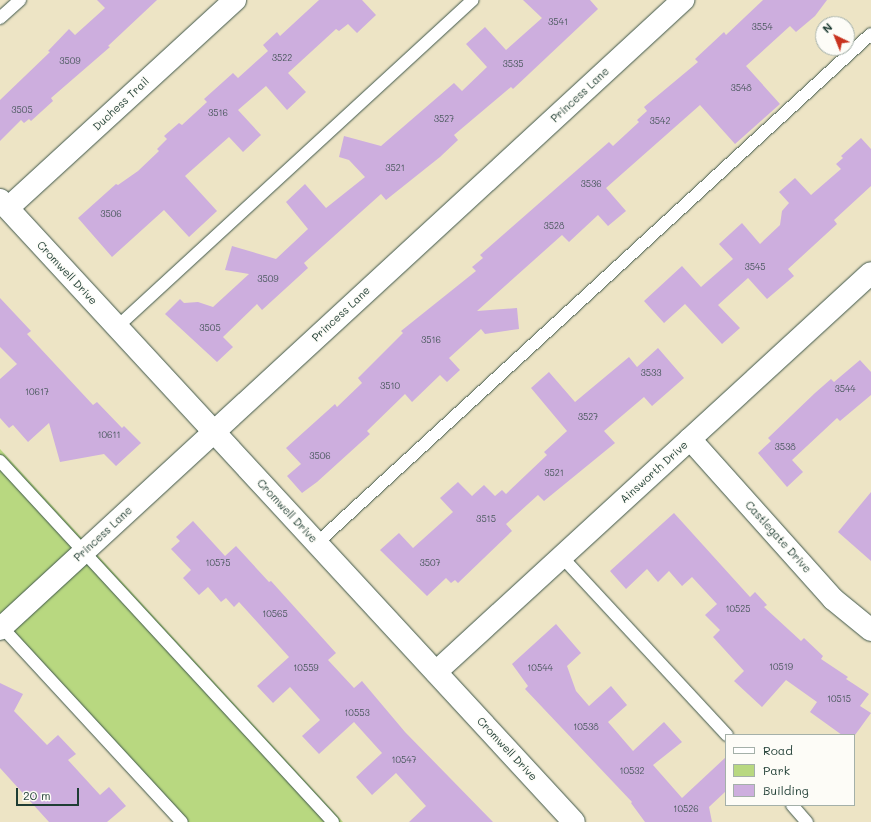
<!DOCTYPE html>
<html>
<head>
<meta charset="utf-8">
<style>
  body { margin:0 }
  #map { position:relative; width:871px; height:822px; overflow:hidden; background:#ede4c5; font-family:Mali,sans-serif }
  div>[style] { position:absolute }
  .green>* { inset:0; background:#b8d880 }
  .building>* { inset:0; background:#cdaede }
  .roads { filter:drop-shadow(0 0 1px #3e564a) drop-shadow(0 0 1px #3e564a) }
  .lane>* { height:12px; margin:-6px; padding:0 6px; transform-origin:6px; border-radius:6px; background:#fff }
  .street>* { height:22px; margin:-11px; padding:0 11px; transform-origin:11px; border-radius:11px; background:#fff }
  .secondary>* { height:22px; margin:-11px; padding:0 11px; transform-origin:11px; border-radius:11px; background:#fff }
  span { translate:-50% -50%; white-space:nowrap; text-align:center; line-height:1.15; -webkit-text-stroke:3px #fdfcf7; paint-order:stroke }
  .number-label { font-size:9px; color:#4a595e }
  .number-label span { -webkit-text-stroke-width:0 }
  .street-label { font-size:11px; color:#1f3d34 }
  .legend { position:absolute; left:725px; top:734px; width:130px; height:72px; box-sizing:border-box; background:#fdfcf7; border:1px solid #a4b0a9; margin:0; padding:5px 7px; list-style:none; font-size:12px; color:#1f3d34 }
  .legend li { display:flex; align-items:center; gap:8px; height:20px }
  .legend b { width:20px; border:1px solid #a4b0a9 }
  .north { position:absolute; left:815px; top:16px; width:40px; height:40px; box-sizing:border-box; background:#fdfcf7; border:1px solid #a4b0a9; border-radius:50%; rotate:317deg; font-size:11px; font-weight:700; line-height:16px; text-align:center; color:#1f3d34 }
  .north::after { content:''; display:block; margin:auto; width:14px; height:18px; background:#c8321e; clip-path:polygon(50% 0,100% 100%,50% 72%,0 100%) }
  .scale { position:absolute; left:16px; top:788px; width:63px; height:18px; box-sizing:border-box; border:2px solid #1f3d34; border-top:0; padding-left:5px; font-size:12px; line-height:14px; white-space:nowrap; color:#1f3d34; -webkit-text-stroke:3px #fdfcf7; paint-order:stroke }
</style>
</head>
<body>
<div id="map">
  <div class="green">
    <div style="clip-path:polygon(0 449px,343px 822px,183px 822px,0 623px)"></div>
  </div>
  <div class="building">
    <div style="clip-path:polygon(97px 0,157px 0,108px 46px,110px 47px,51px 98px,53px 101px,31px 121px,29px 119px,24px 123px,21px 120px,0 141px,0 100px,50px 52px,48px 51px,69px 29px,75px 35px,105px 8px)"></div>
    <div style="clip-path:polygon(319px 0,362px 0,376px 15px,357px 33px,348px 24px,339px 31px,336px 29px,288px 73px,306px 92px,287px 110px,266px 86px,238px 110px,261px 135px,243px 152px,229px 137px,185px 176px,217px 211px,189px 237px,164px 210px,112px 257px,78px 218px,116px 184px,118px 185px,138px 171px,159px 151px,157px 149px,167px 139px,164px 136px,179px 123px,182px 125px,207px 102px,204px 99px,233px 73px,238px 78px,268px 51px,263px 45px,277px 32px,280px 36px)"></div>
    <div style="clip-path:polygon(523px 0,590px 0,598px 9px,513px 89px,511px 87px,454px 135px,458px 140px,440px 157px,386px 200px,381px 194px,304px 263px,308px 268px,262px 310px,257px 304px,223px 337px,233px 347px,217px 362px,165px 314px,180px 299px,184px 303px,198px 302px,213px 307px,249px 274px,225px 270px,232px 246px,276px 259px,308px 229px,286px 202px,305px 184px,326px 208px,365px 177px,349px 160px,339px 157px,344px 136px,381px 146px,454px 83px,462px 91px,487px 67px,466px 44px,485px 27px,506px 50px,542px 18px)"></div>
    <div style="clip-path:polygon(763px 0,827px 0,815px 16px,796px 32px,790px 26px,746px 66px,780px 104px,735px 144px,700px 105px,606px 188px,626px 211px,608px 226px,598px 215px,569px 242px,562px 235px,477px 311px,517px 308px,519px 329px,485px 334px,481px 329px,449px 358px,460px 370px,447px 382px,440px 375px,412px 402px,405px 394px,367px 431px,370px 434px,317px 482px,302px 493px,287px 476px,301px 464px,286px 448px,335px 404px,337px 407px,362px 383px,358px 378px,403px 333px,401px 331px,476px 271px,472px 267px,483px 258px,480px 255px,609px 142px,613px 146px,639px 122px,637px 120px,647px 111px,644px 107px,698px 62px,695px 59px,724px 32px,726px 35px)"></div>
    <div style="clip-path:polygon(861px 138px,871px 149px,871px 186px,834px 220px,837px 224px,788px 269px,794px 276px,767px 299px,748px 278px,718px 305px,740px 328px,722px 344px,685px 304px,664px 323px,644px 301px,682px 266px,701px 287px,733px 259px,719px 244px,742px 223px,760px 244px,780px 225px,782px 211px,789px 203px,779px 192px,795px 178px,811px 195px,841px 169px,836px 164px,843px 158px,841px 156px)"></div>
    <div style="clip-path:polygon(0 298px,31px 331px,27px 334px,93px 405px,97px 402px,122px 428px,124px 426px,141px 443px,116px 466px,104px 454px,60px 462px,49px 423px,28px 442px,13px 425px,9px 428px,0 418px,0 379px,17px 364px,0 347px)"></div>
    <div style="clip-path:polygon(658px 348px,684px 378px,652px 406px,644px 397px,604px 431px,615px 443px,544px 501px,538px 495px,506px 524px,512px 531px,458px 583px,455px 580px,451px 583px,446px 578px,427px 596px,380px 550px,399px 533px,413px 548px,453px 512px,440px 498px,458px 482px,472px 496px,484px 485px,495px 496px,502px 490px,506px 494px,547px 455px,544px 452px,567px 431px,531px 388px,549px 372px,575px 402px,629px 357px,637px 367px)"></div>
    <div style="clip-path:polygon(860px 360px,871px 372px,871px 395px,840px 421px,837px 418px,792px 460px,803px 472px,787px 487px,758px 453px,771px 441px,768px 438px,815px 393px,831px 379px,834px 382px)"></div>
    <div style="clip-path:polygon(871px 492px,871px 561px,838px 532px)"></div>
    <div style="clip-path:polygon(674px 513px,750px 597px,755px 592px,767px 605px,764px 607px,801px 641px,804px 638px,823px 656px,821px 659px,848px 677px,846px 679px,869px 694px,860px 706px,871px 713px,855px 735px,842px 735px,810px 712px,817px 702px,786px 680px,762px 707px,734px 681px,744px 671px,713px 637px,720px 630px,705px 615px,717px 604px,692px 577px,682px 586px,669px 571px,658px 582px,647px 569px,626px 589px,610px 571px)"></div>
    <div style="clip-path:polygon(193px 521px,225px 556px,236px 546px,269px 582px,271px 581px,336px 653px,328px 660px,354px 688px,362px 681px,405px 732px,493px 822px,409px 822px,426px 806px,396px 773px,372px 795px,356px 777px,382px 753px,354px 722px,319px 754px,302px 736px,320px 720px,290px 687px,273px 703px,257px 686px,289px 657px,239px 602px,234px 607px,226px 598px,221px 602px,208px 587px,199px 595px,183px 578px,191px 570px,171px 549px,180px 541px,176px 537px)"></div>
    <div style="clip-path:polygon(556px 624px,581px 653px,567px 666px,576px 691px,589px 706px,611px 686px,627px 705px,608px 722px,633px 751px,664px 722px,682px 742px,653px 765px,682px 798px,726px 757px,726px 791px,709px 807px,712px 822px,645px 822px,631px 803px,632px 802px,525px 689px,528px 686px,512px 664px)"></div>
    <div style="clip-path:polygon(0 683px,23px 694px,14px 711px,47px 745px,58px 735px,76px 754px,68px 760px,100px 795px,109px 787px,126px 806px,107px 822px,49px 822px,0 768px)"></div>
  </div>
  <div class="roads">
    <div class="lane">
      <div style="left:0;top:18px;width:27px;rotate:-42deg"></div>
      <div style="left:117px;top:327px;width:483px;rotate:-42.6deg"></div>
      <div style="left:0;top:461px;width:491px;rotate:47.3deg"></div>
      <div style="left:317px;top:543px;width:752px;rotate:-42.58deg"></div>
      <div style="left:562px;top:557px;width:243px;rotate:47.2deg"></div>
      <div style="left:0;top:625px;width:268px;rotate:47.3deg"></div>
      <div style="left:792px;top:805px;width:23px;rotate:49deg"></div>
    </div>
    <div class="street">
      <div style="left:8px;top:208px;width:308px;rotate:-42.5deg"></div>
      <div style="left:690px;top:439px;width:215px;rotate:48.2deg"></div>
      <div style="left:833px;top:599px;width:49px;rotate:39.2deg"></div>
      <div style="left:0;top:629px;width:929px;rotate:-42.64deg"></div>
      <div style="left:436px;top:672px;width:590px;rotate:-42.53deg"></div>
    </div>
    <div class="secondary">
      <div style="left:0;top:200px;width:846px;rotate:47.3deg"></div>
    </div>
  </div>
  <div class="number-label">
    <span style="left:558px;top:22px">3541</span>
    <span style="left:762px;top:27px">3554</span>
    <span style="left:282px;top:58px">3522</span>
    <span style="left:70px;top:61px">3509</span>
    <span style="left:513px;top:64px">3535</span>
    <span style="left:741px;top:88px">3548</span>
    <span style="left:22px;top:110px">3505</span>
    <span style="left:218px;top:113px">3516</span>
    <span style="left:444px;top:119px">3527</span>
    <span style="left:660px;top:121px">3542</span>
    <span style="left:395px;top:168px">3521</span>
    <span style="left:591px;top:184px">3536</span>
    <span style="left:111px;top:214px">3506</span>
    <span style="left:554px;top:226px">3528</span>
    <span style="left:755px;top:267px">3545</span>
    <span style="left:268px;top:279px">3509</span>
    <span style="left:210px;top:328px">3505</span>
    <span style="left:431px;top:340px">3516</span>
    <span style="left:651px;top:373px">3533</span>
    <span style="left:390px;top:386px">3510</span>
    <span style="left:845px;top:389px">3544</span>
    <span style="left:37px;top:392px">10617</span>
    <span style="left:588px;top:417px">3527</span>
    <span style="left:109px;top:435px">10611</span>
    <span style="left:785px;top:447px">3538</span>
    <span style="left:320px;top:456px">3506</span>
    <span style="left:554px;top:473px">3521</span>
    <span style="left:486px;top:519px">3515</span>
    <span style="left:218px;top:563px">10575</span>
    <span style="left:430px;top:563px">3507</span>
    <span style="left:738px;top:609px">10525</span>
    <span style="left:275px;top:614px">10565</span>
    <span style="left:781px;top:667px">10519</span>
    <span style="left:306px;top:668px">10559</span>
    <span style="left:540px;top:668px">10544</span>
    <span style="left:839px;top:699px">10515</span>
    <span style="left:357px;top:713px">10553</span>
    <span style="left:586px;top:727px">10538</span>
    <span style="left:404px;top:760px">10547</span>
    <span style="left:632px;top:771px">10532</span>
    <span style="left:686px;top:809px">10526</span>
  </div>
  <div class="street-label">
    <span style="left:580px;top:95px;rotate:-43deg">Princess Lane</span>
    <span style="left:121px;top:104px;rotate:-43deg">Duchess Trail</span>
    <span style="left:67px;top:273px;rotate:47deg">Cromwell Drive</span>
    <span style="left:341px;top:314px;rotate:-43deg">Princess Lane</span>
    <span style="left:654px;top:472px;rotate:-42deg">Ainsworth Drive</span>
    <span style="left:287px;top:511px;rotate:47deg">Cromwell Drive</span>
    <span style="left:103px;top:534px;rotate:-43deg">Princess Lane</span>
    <span style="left:778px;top:537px;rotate:48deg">Castlegate Drive</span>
    <span style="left:507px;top:749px;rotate:47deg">Cromwell Drive</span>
  </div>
  <ul class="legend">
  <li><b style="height:5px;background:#fff"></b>Road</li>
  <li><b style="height:11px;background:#b8d880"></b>Park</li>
  <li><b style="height:11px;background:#cdaede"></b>Building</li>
  </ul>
  <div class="north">N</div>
  <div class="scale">20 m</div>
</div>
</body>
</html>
